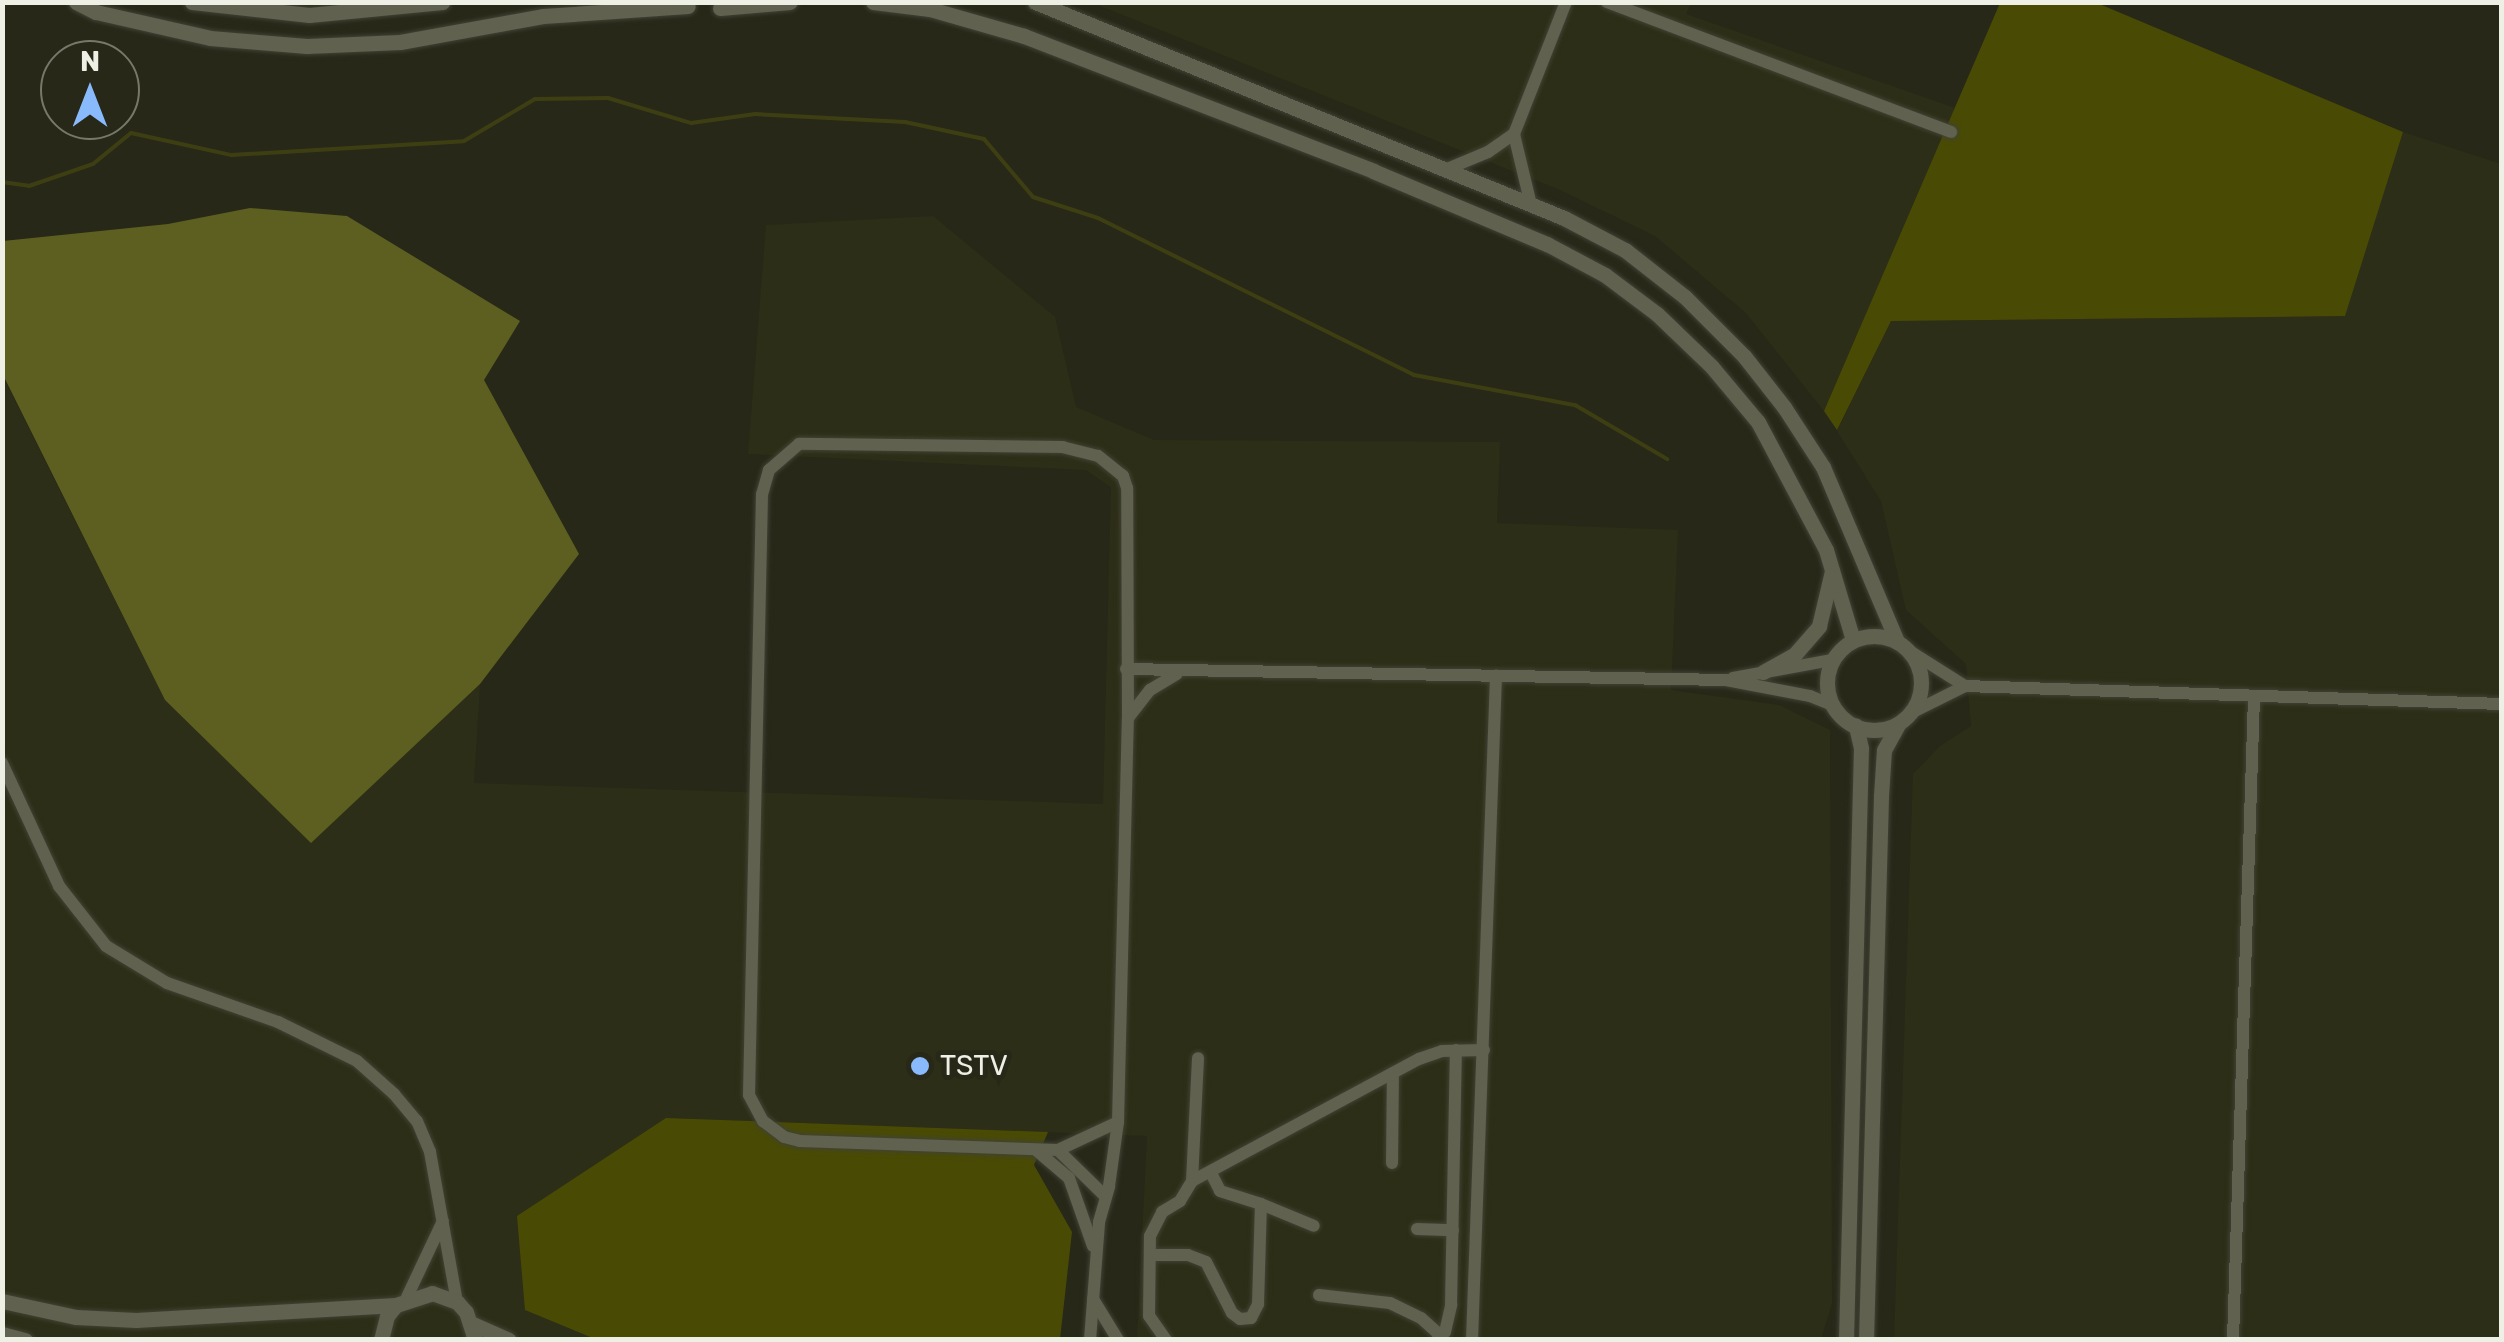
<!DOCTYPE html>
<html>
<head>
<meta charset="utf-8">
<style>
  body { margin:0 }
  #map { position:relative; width:2504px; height:1342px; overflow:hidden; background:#272818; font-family:Rubik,sans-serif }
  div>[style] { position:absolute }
  .built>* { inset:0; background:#2d2e17 }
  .green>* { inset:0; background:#494b05 }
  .forest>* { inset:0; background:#5d5f20 }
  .stream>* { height:4px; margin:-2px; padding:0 2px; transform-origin:2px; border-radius:2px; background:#3d3f13 }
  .roads { filter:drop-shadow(0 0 2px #414235) drop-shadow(0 0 2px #414235) }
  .minor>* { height:12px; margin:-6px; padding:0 6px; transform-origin:6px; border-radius:6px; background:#60624f }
  .tertiary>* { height:15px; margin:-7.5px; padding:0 7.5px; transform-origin:7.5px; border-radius:7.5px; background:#60624f }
  .tertiary>.ring { margin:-7.5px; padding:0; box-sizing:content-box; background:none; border:15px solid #60624f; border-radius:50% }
  .dots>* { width:28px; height:28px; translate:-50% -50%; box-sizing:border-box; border:5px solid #272818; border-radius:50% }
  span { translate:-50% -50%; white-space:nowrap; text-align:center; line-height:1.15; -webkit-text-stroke:10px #272818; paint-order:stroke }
  .poi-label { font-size:28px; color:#eeefe5 }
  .left { translate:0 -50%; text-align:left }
  .frame { position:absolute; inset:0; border:5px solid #eeefe5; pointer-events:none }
  .north { position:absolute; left:40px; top:40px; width:100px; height:100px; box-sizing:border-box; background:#272818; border:2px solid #77786a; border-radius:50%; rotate:0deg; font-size:28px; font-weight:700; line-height:40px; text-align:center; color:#eeefe5 }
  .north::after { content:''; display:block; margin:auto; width:35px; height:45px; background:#89bafc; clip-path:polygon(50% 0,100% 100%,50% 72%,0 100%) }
</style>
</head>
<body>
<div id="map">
  <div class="built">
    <div style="clip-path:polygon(1093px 3px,1691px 3px,1686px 14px,1955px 108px,1824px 411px,1746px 313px,1655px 236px,1560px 190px)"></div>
    <div style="clip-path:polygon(2403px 132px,2501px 164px,2501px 1339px,1894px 1339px,1913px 774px,1940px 746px,1971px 726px,1966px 664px,1906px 610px,1881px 501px,1837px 431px,1891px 321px,2344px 316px)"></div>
    <div style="clip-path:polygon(933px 216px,1055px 317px,1076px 407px,1154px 440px,1500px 442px,1497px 523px,1678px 530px,1671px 690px,1779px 705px,1830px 730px,1832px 1303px,1821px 1339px,1137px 1339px,1147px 1136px,667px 1118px,525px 1310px,595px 1339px,3px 1339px,2px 375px,165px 700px,311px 842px,480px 684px,474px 783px,1103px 804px,1111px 487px,1086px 470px,748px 454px,766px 225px)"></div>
  </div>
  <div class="green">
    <div style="clip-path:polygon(2000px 3px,2097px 3px,2403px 132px,2345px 316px,1891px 321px,1837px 430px,1824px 411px)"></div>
    <div style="clip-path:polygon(666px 1118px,1048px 1132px,1034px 1165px,1072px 1232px,1060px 1339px,595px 1339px,525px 1310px,517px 1216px)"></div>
  </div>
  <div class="forest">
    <div style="clip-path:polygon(250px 208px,347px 216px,520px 321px,484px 380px,579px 554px,480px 684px,311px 843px,165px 700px,3px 375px,3px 241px,168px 224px)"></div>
  </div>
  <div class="stream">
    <div style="left:2px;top:182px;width:27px;rotate:8deg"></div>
    <div style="left:29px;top:186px;width:68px;rotate:-19deg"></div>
    <div style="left:93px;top:164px;width:49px;rotate:-39.2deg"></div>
    <div style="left:131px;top:133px;width:102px;rotate:12.4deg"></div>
    <div style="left:231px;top:155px;width:233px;rotate:-3.4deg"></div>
    <div style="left:464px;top:141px;width:82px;rotate:-30.6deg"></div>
    <div style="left:535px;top:99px;width:73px;rotate:-0.8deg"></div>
    <div style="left:608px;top:98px;width:87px;rotate:16.8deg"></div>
    <div style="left:691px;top:123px;width:65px;rotate:-8deg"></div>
    <div style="left:755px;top:114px;width:150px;rotate:3.1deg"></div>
    <div style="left:905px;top:122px;width:81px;rotate:12.1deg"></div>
    <div style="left:984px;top:139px;width:76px;rotate:49.8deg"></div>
    <div style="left:1033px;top:197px;width:68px;rotate:17.9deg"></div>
    <div style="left:1098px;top:218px;width:353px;rotate:26.4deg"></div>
    <div style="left:1414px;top:375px;width:164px;rotate:10.6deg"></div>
    <div style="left:1575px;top:405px;width:107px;rotate:30.4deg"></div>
  </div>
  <div class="roads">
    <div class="minor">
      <div style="left:1607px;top:2px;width:368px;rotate:20.7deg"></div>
      <div style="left:1447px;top:169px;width:44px;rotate:-22.5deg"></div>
      <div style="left:1488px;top:152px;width:32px;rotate:-35deg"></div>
      <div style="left:1531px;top:205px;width:73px;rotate:-103.5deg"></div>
      <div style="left:1514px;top:134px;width:142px;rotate:-68.5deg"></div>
      <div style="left:1908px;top:650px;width:67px;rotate:32.3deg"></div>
      <div style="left:1126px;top:669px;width:600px;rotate:1.05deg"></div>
      <div style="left:1726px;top:680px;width:86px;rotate:10.8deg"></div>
      <div style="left:1810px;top:696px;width:24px;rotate:22deg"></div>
      <div style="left:1733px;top:678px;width:101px;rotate:-10.3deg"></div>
      <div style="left:1909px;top:714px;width:63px;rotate:-26.6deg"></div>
      <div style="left:1965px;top:686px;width:537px;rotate:1.92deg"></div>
      <div style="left:1128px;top:718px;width:36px;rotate:-52deg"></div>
      <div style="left:1150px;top:690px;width:31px;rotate:-31deg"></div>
      <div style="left:2px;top:763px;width:136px;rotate:65.1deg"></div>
      <div style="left:59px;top:886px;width:76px;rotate:51.9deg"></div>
      <div style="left:106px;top:946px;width:71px;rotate:31.2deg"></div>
      <div style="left:167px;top:983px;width:118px;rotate:19.4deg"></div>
      <div style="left:278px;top:1022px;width:88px;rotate:26.3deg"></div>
      <div style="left:357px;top:1061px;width:50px;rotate:41.7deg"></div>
      <div style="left:394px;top:1094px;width:35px;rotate:50deg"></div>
      <div style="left:417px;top:1121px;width:34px;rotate:67deg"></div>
      <div style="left:430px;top:1152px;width:152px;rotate:79.8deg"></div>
      <div style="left:1058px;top:1150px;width:67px;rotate:44.4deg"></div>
      <div style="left:1037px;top:1151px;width:42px;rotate:40.2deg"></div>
      <div style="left:1069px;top:1178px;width:72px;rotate:70.6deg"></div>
      <div style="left:1392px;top:1163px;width:90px;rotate:-89.4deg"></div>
      <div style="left:1211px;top:1173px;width:20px;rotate:63deg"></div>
      <div style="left:1220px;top:1191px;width:43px;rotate:17.6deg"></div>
      <div style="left:1192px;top:1181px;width:123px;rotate:-87.2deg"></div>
      <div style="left:1417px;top:1229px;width:36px;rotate:2deg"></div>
      <div style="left:1150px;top:1255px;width:38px"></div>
      <div style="left:1188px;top:1255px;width:19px;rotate:21deg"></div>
      <div style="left:1206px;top:1262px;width:57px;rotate:63deg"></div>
      <div style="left:1232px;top:1313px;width:10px;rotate:37deg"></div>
      <div style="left:1240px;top:1319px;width:11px;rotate:-5deg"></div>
      <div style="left:1251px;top:1318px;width:16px;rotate:-63deg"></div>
      <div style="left:1258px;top:1304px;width:100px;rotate:-88.3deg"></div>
      <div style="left:1261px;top:1204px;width:57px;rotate:22.5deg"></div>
      <div style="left:1319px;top:1295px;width:71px;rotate:6.4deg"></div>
      <div style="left:1390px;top:1303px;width:34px;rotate:26deg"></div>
      <div style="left:1421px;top:1318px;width:27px;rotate:42deg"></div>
      <div style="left:407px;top:1297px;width:84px;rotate:-64.7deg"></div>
      <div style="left:1093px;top:1299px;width:48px;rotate:58.6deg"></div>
      <div style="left:1090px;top:1340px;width:118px;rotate:-85.6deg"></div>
      <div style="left:1099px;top:1222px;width:37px;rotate:-74deg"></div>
      <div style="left:1109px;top:1186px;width:65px;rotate:-82deg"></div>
      <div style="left:1118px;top:1122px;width:404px;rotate:-88.6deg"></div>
      <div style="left:1128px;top:718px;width:230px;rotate:-90.2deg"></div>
      <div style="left:1127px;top:488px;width:13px;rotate:-108deg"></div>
      <div style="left:1123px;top:476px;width:32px;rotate:-141deg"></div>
      <div style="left:1098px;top:456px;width:36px;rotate:-166deg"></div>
      <div style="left:1063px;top:447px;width:264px;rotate:-179.3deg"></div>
      <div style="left:799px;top:444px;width:40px;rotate:139deg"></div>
      <div style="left:769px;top:470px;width:25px;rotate:106deg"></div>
      <div style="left:762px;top:494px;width:601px;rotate:91.24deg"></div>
      <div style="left:749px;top:1095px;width:30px;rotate:62deg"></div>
      <div style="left:763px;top:1121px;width:26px;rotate:37deg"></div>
      <div style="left:784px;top:1137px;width:16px;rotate:14deg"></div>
      <div style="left:800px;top:1141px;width:258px;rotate:2deg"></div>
      <div style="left:1058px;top:1150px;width:66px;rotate:-25deg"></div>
      <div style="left:1166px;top:1340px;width:29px;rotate:-125deg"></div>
      <div style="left:1149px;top:1316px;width:80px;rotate:-89.3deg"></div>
      <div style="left:1150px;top:1236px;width:27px;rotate:-63deg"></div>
      <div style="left:1162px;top:1212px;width:21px;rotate:-31deg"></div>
      <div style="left:1180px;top:1201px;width:23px;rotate:-59deg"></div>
      <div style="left:1192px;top:1181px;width:258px;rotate:-28.3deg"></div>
      <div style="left:1419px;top:1059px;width:24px;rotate:-19deg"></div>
      <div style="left:1442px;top:1051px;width:42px;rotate:-1.4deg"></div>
      <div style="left:1437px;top:1340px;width:11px;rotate:-45deg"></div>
      <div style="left:1445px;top:1332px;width:28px;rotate:-77deg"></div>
      <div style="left:1451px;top:1305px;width:255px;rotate:-88.9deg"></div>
      <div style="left:1472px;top:1340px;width:665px;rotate:-87.93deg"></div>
      <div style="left:2233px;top:1340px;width:642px;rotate:-88.13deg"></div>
    </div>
    <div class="tertiary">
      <div style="left:76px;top:2px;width:22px;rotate:27deg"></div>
      <div style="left:96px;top:12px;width:117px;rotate:12.8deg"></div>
      <div style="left:210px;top:38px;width:97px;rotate:4.7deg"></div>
      <div style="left:307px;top:46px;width:93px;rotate:-2.5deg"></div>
      <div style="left:400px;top:42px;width:145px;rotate:-10.3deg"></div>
      <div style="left:543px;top:16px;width:145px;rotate:-3.9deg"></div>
      <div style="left:192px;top:2px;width:118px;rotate:6.3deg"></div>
      <div style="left:309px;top:15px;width:134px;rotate:-5.6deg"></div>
      <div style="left:873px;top:2px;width:57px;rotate:7deg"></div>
      <div style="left:930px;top:9px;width:98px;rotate:16deg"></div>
      <div style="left:1024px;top:36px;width:374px;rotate:21.1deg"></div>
      <div style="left:1373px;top:171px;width:189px;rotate:22.8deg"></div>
      <div style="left:1547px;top:244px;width:66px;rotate:28.1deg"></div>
      <div style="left:1605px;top:275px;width:65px;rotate:36.9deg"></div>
      <div style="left:1657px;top:314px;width:76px;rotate:43.9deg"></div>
      <div style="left:1712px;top:367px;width:72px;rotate:50.1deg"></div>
      <div style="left:1758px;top:422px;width:145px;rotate:62deg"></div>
      <div style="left:1826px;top:550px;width:94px;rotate:73.3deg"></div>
      <div style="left:1035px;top:2px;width:571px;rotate:22.21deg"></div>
      <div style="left:1564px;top:218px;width:69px;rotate:27.7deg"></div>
      <div style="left:1625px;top:250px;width:76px;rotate:38.1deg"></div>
      <div style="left:1685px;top:297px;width:83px;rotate:45deg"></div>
      <div style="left:1744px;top:356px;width:65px;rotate:51.9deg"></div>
      <div style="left:1784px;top:407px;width:72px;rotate:57deg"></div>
      <div style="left:1823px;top:467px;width:189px;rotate:67deg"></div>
      <div style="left:720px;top:8px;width:70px;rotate:-4.9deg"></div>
      <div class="ring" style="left:1827px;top:636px;width:79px;height:79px"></div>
      <div style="left:1763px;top:672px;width:37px;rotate:-29deg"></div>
      <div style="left:1795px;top:654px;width:37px;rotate:-49deg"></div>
      <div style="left:1819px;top:626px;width:57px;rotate:-76.7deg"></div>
      <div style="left:2px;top:1301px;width:76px;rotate:12.2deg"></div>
      <div style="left:76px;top:1317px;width:60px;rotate:2.9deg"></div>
      <div style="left:136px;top:1320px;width:260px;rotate:-3.3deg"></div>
      <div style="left:473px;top:1324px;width:39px;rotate:24deg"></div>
      <div style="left:2px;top:1334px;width:24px;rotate:15deg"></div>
      <div style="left:381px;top:1340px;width:25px;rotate:-76deg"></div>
      <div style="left:387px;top:1316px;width:14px;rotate:-51deg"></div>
      <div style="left:396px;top:1305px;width:38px;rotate:-18deg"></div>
      <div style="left:432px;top:1293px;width:27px;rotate:20deg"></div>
      <div style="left:457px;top:1302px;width:13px;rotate:48deg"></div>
      <div style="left:466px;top:1312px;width:29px;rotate:72deg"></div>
      <div style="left:1846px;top:1340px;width:592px;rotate:-88.55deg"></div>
      <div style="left:1861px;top:748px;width:23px;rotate:-103deg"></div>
      <div style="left:1866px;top:1340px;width:544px;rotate:-88.42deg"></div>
      <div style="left:1881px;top:796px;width:46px;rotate:-86.3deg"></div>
      <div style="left:1884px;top:750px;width:31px;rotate:-61deg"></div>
    </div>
  </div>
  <div class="dots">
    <div style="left:920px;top:1066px;background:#89bafc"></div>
  </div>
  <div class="poi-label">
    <span class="left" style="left:940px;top:1066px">TSTV</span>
  </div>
  <div class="frame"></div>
  <div class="north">N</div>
</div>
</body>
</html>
